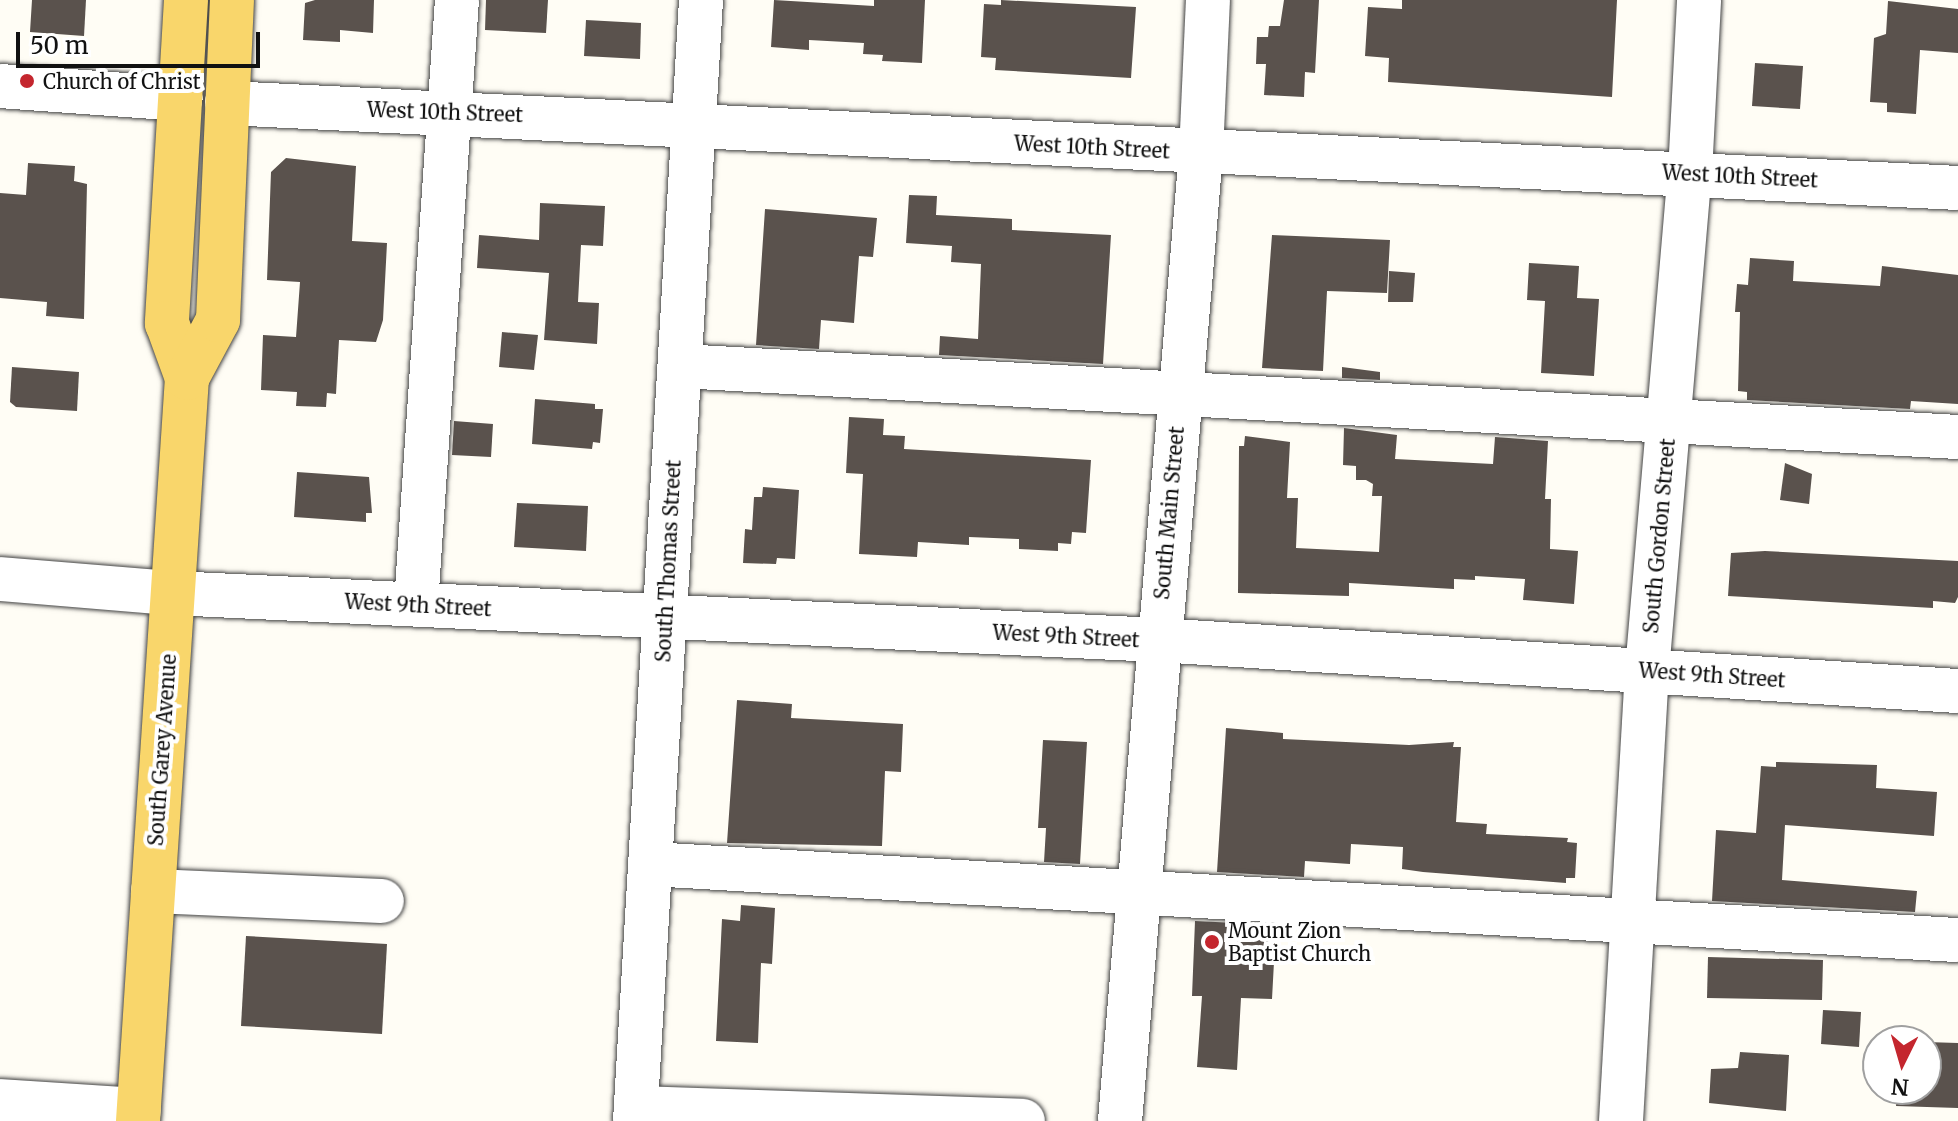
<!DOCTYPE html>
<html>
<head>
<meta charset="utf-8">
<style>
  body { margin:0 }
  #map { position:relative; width:1958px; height:1121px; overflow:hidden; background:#fffdf5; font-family:Merriweather,serif }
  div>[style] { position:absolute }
  .building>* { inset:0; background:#5a524d }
  .roads { filter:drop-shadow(0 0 2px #444) drop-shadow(0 0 2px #444) }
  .minor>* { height:44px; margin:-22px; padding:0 22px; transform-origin:22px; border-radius:22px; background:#fff }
  .major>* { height:44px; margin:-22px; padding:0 22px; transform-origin:22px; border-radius:22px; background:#f9d66b }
  .dots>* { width:22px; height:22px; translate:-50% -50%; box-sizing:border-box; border:4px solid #fff; border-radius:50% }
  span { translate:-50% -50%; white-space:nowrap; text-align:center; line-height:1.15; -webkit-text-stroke:8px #fff; paint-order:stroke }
  .poi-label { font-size:20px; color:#111 }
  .left { translate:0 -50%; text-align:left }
  .street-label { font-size:20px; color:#111 }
  .north { position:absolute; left:1862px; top:1025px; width:80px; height:80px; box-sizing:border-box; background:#fff; border:2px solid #a0a0a0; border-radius:50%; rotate:185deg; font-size:22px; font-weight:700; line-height:32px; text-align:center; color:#111 }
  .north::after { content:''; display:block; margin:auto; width:28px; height:36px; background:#c4262e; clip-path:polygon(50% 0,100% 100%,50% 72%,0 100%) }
  .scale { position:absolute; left:16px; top:32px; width:244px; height:36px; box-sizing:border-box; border:4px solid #111; border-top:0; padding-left:10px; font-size:24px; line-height:28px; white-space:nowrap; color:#111; -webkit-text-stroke:6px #fff; paint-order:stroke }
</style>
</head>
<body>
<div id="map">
  <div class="building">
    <div style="clip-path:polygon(32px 0,86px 0,84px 36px,30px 32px)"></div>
    <div style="clip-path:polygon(315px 0,374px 0,373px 33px,340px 30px,340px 42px,303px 40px,305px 3px)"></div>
    <div style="clip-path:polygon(486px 0,548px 0,546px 33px,485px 30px)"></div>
    <div style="clip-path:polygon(774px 0,874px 6px,874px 0,925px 0,922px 63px,882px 61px,883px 55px,863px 54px,864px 43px,809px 40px,809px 50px,771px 47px)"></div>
    <div style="clip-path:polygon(1001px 0,1136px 7px,1131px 78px,995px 70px,996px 58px,981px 57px,984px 4px,1001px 5px)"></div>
    <div style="clip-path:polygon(1284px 0,1319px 0,1315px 73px,1305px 72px,1304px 97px,1264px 95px,1266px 64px,1256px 64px,1257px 37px,1268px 37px,1269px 26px,1280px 26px)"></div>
    <div style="clip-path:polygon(1402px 0,1617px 0,1612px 97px,1388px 82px,1389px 58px,1365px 56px,1368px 7px,1402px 9px)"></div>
    <div style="clip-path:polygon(1888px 1px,1958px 9px,1958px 53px,1920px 50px,1916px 114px,1887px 112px,1887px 103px,1870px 102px,1874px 38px,1886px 34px)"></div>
    <div style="clip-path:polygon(586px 20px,641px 23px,640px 59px,584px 56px)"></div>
    <div style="clip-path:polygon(1755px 63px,1803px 66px,1800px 109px,1752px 106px)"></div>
    <div style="clip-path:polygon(286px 158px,356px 166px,352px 241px,387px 243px,383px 320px,376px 342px,339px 340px,336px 394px,327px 393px,326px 407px,296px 406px,297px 392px,261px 390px,263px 335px,296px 337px,300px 282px,267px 280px,271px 172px)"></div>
    <div style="clip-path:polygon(28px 163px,75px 166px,74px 181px,87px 184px,84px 319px,46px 316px,47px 302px,0 298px,0 193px,26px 195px)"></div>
    <div style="clip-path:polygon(909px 195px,937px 196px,936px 215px,1012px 219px,1012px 230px,1111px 235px,1103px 364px,939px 355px,940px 336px,978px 339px,981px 264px,951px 262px,952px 246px,906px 243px)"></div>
    <div style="clip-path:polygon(540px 203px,605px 206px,603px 246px,581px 245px,578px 302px,599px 303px,597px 344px,544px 340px,549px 273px,477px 268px,479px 235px,539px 240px)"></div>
    <div style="clip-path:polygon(765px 209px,877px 218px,873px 257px,859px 256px,854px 323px,821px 320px,819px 349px,756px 345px)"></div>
    <div style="clip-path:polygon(1272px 235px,1390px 240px,1387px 293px,1327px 291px,1323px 371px,1262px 368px)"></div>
    <div style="clip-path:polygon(1750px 258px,1794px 261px,1793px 281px,1880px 286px,1882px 266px,1958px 275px,1958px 404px,1911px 401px,1910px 409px,1747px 400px,1747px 392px,1738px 391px,1740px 312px,1735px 312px,1737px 284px,1748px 285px)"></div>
    <div style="clip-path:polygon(1529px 263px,1579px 266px,1577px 298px,1599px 299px,1594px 376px,1541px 373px,1545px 301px,1527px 300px)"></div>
    <div style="clip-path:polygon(1389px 271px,1415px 273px,1413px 302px,1388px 302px)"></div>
    <div style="clip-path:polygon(502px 332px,538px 335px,534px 370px,499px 367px)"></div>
    <div style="clip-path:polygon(12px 367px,79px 372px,77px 411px,16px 407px,10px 402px)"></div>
    <div style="clip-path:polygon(1342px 367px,1380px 372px,1380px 380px,1342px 378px)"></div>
    <div style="clip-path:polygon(535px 399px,595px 404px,595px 409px,603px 409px,600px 443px,593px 442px,592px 449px,532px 444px)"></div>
    <div style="clip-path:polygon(849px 417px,884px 419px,883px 435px,905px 436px,904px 449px,1091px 460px,1086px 533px,1072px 532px,1071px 544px,1058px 543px,1058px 551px,1019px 549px,1019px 539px,969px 537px,969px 545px,918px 542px,917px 557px,859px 554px,863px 474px,846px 473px)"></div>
    <div style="clip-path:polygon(454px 421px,493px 424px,491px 457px,452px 455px)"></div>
    <div style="clip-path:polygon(1344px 428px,1397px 435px,1395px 459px,1493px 464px,1495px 437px,1548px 441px,1545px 499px,1551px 499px,1550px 549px,1578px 551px,1574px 604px,1523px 600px,1525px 579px,1475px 576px,1475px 580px,1454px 579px,1454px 589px,1349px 583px,1349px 596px,1238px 593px,1239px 446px,1244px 446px,1245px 436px,1290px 442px,1287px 498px,1298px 498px,1296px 548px,1379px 552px,1382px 496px,1372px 496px,1373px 484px,1366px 480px,1356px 480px,1356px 466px,1343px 465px)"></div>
    <div style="clip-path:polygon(1785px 463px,1812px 474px,1809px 504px,1780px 500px)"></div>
    <div style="clip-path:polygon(297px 472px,369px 477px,372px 513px,366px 513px,366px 522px,294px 517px)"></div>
    <div style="clip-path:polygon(763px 487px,799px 490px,795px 559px,777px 558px,776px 564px,743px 563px,745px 529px,752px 530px,754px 497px,762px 497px)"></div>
    <div style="clip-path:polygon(517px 503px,588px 506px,586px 551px,514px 547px)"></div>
    <div style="clip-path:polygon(1765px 551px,1958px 561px,1958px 597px,1955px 603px,1933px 601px,1933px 608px,1728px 596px,1731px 553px)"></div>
    <div style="clip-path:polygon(737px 700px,792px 704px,791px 718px,903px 724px,901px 772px,885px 771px,882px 846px,727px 843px)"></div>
    <div style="clip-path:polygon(1226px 728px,1283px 733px,1283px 739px,1409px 745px,1454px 742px,1453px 747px,1461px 747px,1456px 822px,1487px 824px,1486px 834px,1568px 838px,1567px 842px,1577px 843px,1575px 878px,1566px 878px,1566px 883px,1423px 872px,1402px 869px,1403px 847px,1351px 844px,1350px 864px,1305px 861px,1304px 877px,1217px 872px)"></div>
    <div style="clip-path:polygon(1043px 740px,1087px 742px,1080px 864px,1044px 862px,1046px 828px,1038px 828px)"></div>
    <div style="clip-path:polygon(1776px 762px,1877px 765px,1876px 788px,1937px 792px,1934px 836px,1785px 825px,1782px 880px,1917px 891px,1915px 912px,1712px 901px,1716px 830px,1756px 833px,1761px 766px,1776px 767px)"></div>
    <div style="clip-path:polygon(741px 905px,775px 908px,772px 964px,761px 963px,758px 1043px,716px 1041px,722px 919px,740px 921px)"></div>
    <div style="clip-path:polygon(1195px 921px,1276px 925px,1272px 999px,1241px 998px,1237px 1070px,1197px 1067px,1202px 996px,1192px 996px)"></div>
    <div style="clip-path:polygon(246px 936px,387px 944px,382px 1034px,241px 1026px)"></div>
    <div style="clip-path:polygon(1708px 957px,1823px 960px,1822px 1000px,1707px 998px)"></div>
    <div style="clip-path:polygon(1823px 1010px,1861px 1012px,1859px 1047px,1821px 1044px)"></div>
    <div style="clip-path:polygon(1926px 1042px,1958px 1043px,1958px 1108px,1896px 1106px,1897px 1095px,1881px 1094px,1881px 1089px,1926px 1089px)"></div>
    <div style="clip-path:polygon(1740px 1052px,1789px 1055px,1786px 1111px,1709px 1103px,1711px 1069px,1738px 1068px)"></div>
  </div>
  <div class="roads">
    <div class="minor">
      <div style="left:0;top:86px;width:181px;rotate:4.1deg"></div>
      <div style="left:227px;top:103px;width:1733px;rotate:2.81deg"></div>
      <div style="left:680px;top:366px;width:1280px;rotate:3.18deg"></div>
      <div style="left:0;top:579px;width:173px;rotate:4.7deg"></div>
      <div style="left:172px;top:593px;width:987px;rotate:2.73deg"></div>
      <div style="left:1158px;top:640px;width:802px;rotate:3.65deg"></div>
      <div style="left:416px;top:604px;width:605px;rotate:-86.12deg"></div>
      <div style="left:650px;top:864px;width:1310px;rotate:3.33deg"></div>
      <div style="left:153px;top:891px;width:229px;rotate:2.5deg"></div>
      <div style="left:0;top:1101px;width:139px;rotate:3.7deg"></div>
      <div style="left:636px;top:1108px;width:387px;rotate:1.9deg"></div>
      <div style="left:635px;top:1121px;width:1123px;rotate:-86.63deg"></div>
      <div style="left:1120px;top:1121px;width:971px;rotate:-85.22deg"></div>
      <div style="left:1201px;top:153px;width:153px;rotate:-87.4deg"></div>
      <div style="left:1621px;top:1121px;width:451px;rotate:-86.7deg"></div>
      <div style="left:1647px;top:671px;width:500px;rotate:-85.1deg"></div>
      <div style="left:1690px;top:173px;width:173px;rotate:-87deg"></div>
    </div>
    <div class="major">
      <div style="left:186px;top:0;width:324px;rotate:93.4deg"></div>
      <div style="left:167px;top:323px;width:59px;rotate:70deg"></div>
      <div style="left:138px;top:1121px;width:745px;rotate:-86.23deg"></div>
      <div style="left:187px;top:378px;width:66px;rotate:-61.9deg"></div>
      <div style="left:218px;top:320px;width:320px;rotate:-87.5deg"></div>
    </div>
  </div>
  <div class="dots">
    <div style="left:27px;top:81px;background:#c4262e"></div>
    <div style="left:1212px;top:942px;background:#c4262e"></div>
  </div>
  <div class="poi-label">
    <span class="left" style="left:43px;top:81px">Church of Christ</span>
    <span class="left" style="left:1228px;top:942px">Mount Zion<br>Baptist Church</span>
  </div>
  <div class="street-label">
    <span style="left:445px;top:112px;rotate:2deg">West 10th Street</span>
    <span style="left:1092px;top:147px;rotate:3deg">West 10th Street</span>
    <span style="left:1740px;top:176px;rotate:3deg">West 10th Street</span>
    <span style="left:1169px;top:513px;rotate:-85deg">South Main Street</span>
    <span style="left:1659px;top:536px;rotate:-85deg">South Gordon Street</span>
    <span style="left:668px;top:561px;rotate:-87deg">South Thomas Street</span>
    <span style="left:418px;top:605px;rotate:3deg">West 9th Street</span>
    <span style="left:1066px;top:636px;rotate:3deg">West 9th Street</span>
    <span style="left:1712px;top:675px;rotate:4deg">West 9th Street</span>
    <span style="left:162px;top:750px;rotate:-86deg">South Garey Avenue</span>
  </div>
  <div class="north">N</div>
  <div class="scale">50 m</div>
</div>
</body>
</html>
